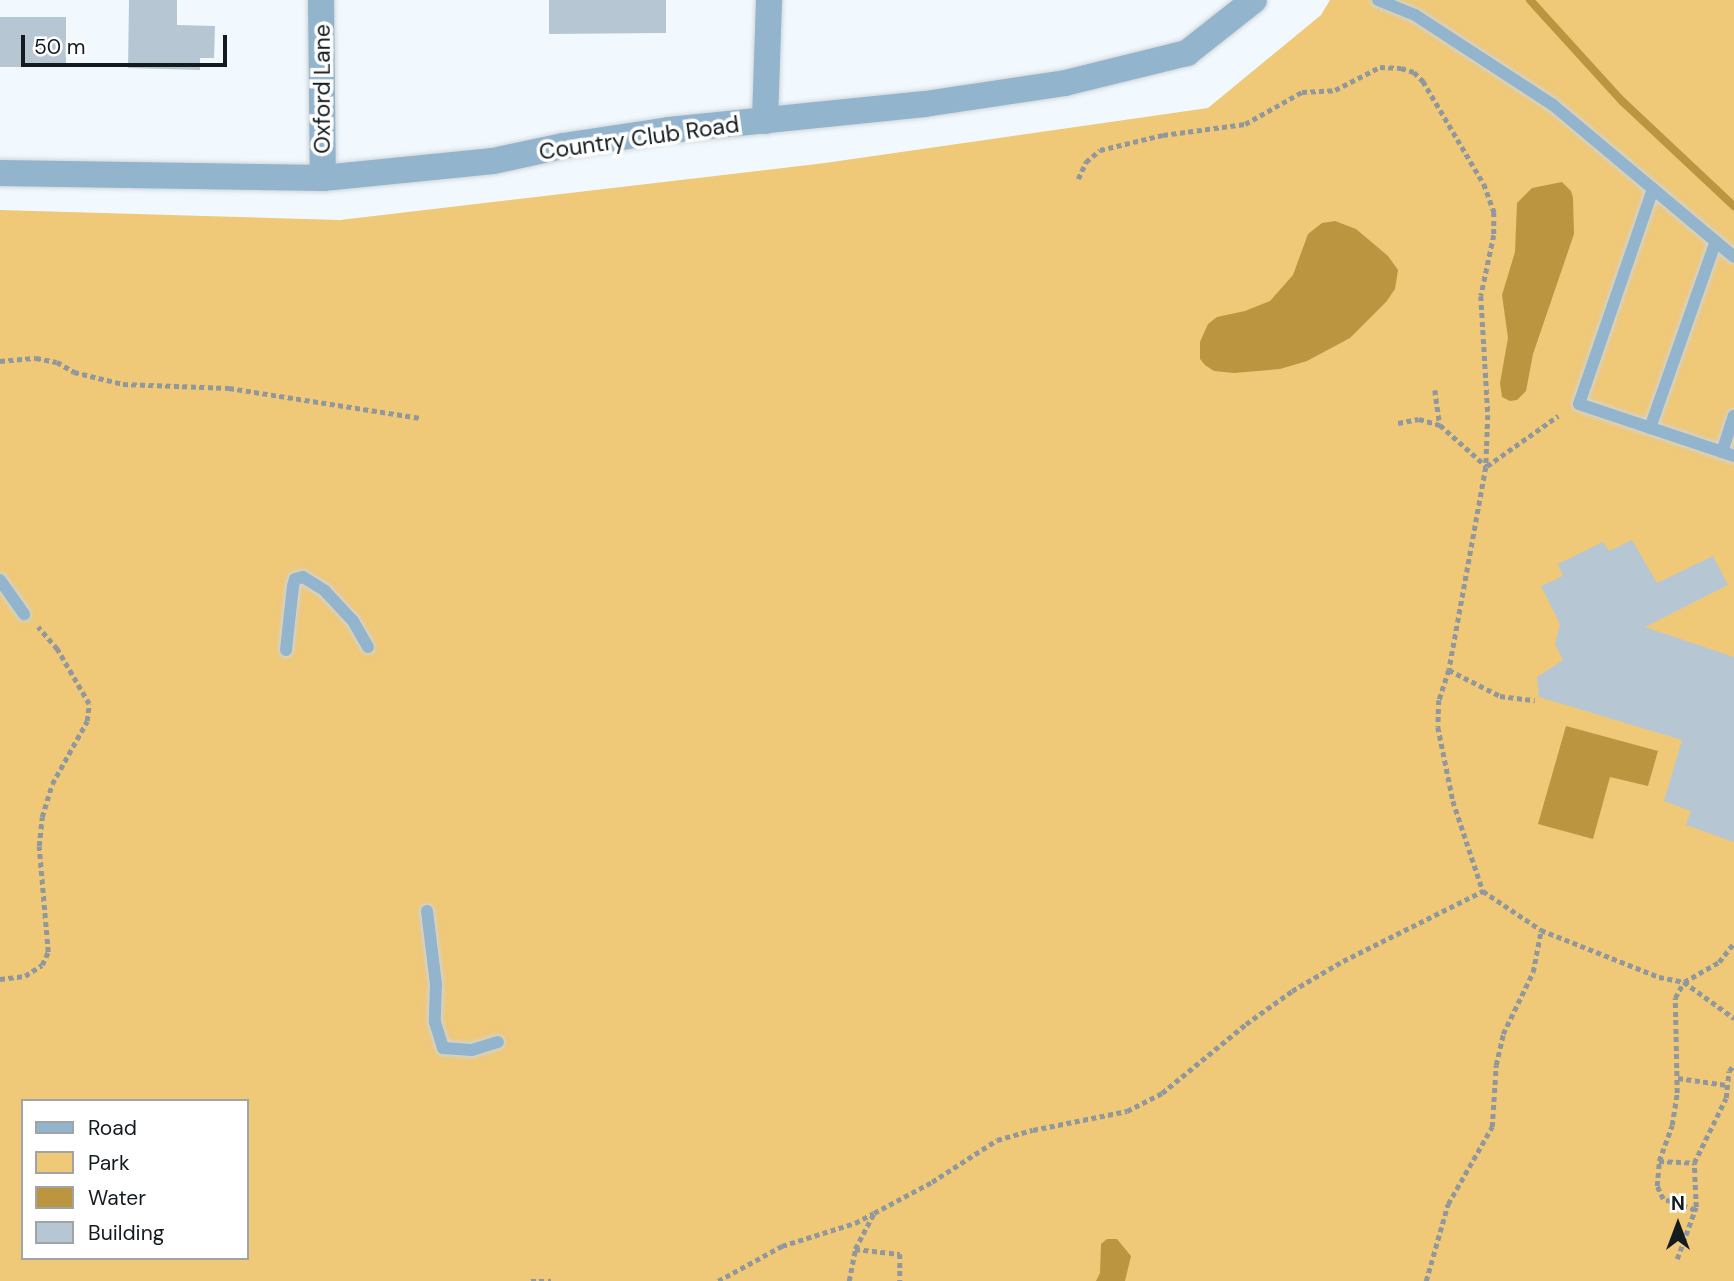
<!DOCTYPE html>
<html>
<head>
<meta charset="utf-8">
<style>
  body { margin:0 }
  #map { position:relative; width:1734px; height:1281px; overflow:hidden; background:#f2f9fe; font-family:"DM Sans",sans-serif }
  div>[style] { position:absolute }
  .green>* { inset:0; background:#efc878 }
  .water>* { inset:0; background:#bc9541 }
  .stream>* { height:8px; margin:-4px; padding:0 4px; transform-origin:4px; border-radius:4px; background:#bc9541 }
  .building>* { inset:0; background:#b6c7d3 }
  .path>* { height:4.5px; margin-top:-2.25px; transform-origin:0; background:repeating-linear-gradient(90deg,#91989d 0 5px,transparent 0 8.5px) }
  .roads { filter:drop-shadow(0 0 2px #ced5da) drop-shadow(0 0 2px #ced5da) }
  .lane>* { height:12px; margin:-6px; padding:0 6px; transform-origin:6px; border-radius:6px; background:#92b4cc }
  .street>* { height:26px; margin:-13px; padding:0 13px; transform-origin:13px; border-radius:13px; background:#92b4cc }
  span { translate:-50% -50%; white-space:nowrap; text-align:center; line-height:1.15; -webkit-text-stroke:7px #fff; paint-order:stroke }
  .street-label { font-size:23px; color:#141b1f }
  .legend { position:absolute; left:21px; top:1099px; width:228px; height:161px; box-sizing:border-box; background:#fff; border:2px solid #a1a4a5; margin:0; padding:9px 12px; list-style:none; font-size:21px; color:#141b1f }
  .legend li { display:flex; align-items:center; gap:14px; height:35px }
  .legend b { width:35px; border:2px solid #a1a4a5 }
  .north { position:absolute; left:1643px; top:1190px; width:70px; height:70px; -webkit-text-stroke:5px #fff; paint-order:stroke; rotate:0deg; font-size:19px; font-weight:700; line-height:28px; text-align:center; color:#141b1f }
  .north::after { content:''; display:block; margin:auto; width:24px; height:32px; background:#141b1f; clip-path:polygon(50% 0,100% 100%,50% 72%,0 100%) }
  .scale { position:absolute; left:21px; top:35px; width:206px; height:32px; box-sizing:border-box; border:4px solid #141b1f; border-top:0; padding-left:9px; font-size:21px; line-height:24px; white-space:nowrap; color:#141b1f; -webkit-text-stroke:5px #fff; paint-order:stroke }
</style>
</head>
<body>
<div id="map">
  <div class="green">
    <div style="clip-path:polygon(evenodd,1330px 0,1734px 0,1734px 1281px,0 1281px,0 210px,340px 220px,825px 163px,1208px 108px,1321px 15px,1330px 0,23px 1101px,247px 1101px,247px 1258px,23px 1258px,23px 1101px)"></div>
  </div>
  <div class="water">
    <div style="clip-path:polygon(1562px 182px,1571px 191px,1573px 198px,1574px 234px,1533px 354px,1526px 391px,1517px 400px,1510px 401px,1502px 397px,1500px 383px,1508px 338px,1502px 295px,1515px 252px,1517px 203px,1532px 188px)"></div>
    <div style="clip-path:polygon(1335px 221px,1356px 229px,1388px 256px,1398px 270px,1395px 289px,1386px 302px,1350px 338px,1307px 361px,1280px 369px,1234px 373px,1214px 371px,1205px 365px,1200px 359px,1200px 342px,1208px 324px,1217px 317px,1245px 311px,1270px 301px,1293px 275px,1308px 234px,1322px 223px)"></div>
    <div style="clip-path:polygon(1566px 726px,1658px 751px,1648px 786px,1610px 777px,1593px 839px,1538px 824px)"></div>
    <div style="clip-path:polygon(1107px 1239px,1117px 1239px,1131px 1256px,1125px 1281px,1096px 1281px,1100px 1273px,1101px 1244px)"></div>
  </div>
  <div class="stream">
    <div style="left:1530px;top:0;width:137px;rotate:47.7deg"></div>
    <div style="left:1622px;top:101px;width:154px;rotate:43.2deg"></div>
  </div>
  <div class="building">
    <div style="clip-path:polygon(129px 0,177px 0,177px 25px,215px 26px,214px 58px,200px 58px,200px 70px,128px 68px)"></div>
    <div style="clip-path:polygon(549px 0,666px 0,666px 33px,549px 34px)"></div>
    <div style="clip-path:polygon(0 17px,66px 17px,66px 67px,0 67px)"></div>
    <div style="clip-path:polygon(1632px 540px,1657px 583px,1713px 556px,1728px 585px,1645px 627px,1734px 657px,1734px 842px,1686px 825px,1691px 811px,1664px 801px,1682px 740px,1539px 697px,1537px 677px,1563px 660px,1555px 644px,1560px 624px,1541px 586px,1563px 576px,1558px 564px,1603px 542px,1609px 551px)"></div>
  </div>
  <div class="path">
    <div style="left:1078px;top:179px;width:19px;rotate:-65deg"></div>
    <div style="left:1086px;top:162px;width:18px;rotate:-41deg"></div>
    <div style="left:1100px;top:150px;width:65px;rotate:-13.4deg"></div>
    <div style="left:1163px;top:135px;width:83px;rotate:-7.6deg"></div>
    <div style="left:1245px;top:124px;width:65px;rotate:-29.3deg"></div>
    <div style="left:1302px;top:92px;width:33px;rotate:-3deg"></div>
    <div style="left:1335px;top:90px;width:51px;rotate:-27.1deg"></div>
    <div style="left:1380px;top:67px;width:21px;rotate:3deg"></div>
    <div style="left:1401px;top:68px;width:14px;rotate:17deg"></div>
    <div style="left:1414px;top:72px;width:13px;rotate:45deg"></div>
    <div style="left:1423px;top:81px;width:120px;rotate:59.4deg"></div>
    <div style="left:1484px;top:184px;width:30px;rotate:70deg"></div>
    <div style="left:1494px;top:212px;width:23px;rotate:90deg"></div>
    <div style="left:1494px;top:235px;width:62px;rotate:102deg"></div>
    <div style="left:1481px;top:296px;width:119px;rotate:86.6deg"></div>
    <div style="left:1488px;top:415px;width:52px;rotate:92.2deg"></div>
    <div style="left:1486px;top:467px;width:206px;rotate:100.3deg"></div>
    <div style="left:1449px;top:670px;width:57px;rotate:27deg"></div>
    <div style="left:1500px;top:696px;width:35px;rotate:7deg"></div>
    <div style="left:0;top:361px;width:36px;rotate:-5deg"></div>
    <div style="left:36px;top:358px;width:21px;rotate:11deg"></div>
    <div style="left:57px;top:362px;width:20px;rotate:30deg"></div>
    <div style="left:74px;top:372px;width:50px;rotate:13.8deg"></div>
    <div style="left:123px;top:384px;width:106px;rotate:2.2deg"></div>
    <div style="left:229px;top:388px;width:194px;rotate:8.9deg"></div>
    <div style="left:1435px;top:390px;width:35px;rotate:82deg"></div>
    <div style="left:1440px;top:425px;width:62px;rotate:41.7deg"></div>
    <div style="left:1398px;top:423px;width:21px;rotate:-11deg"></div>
    <div style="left:1419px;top:419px;width:22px;rotate:16deg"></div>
    <div style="left:1487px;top:466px;width:87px;rotate:-35.2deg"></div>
    <div style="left:1449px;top:670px;width:32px;rotate:108deg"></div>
    <div style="left:1439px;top:700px;width:27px;rotate:92deg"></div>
    <div style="left:1438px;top:727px;width:76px;rotate:78.5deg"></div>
    <div style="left:1453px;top:801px;width:95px;rotate:71.6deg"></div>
    <div style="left:1483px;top:891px;width:70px;rotate:33.9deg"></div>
    <div style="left:1541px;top:930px;width:127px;rotate:21.7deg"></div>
    <div style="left:1659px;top:977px;width:25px;rotate:11deg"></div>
    <div style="left:1684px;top:982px;width:40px;rotate:-29.7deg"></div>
    <div style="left:1719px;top:962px;width:24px;rotate:-52deg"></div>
    <div style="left:0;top:979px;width:25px;rotate:-7deg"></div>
    <div style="left:25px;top:976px;width:20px;rotate:-33deg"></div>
    <div style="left:42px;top:965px;width:14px;rotate:-65deg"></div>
    <div style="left:48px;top:952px;width:106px;rotate:-94.9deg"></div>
    <div style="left:39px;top:846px;width:29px;rotate:-84deg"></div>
    <div style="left:42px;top:817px;width:34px;rotate:-73deg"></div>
    <div style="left:52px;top:784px;width:72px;rotate:-60.9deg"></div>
    <div style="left:87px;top:721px;width:17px;rotate:-83deg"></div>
    <div style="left:89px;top:704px;width:64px;rotate:-120.2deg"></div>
    <div style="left:57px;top:649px;width:29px;rotate:-131deg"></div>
    <div style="left:1678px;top:1078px;width:49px;rotate:8.1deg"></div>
    <div style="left:1659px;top:1161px;width:35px;rotate:3deg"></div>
    <div style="left:1695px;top:1210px;width:34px;rotate:-161deg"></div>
    <div style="left:1663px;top:1199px;width:14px;rotate:-115deg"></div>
    <div style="left:1657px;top:1186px;width:25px;rotate:-85deg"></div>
    <div style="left:1659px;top:1161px;width:38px;rotate:-70deg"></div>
    <div style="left:1672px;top:1125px;width:32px;rotate:-81deg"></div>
    <div style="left:1677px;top:1093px;width:95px;rotate:-91.2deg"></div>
    <div style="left:1675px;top:998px;width:18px;rotate:-61deg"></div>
    <div style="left:1684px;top:982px;width:62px;rotate:35.8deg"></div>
    <div style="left:855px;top:1249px;width:41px;rotate:-62.2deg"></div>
    <div style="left:1677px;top:1259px;width:55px;rotate:-69.9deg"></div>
    <div style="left:1696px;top:1207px;width:44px;rotate:-92.6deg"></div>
    <div style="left:1694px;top:1163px;width:72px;rotate:-63.8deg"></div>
    <div style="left:1726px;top:1098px;width:27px;rotate:-84deg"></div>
    <div style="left:1729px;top:1071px;width:8px;rotate:-50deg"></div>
    <div style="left:531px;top:1281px;width:20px"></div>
    <div style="left:718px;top:1281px;width:73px;rotate:-28.7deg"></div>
    <div style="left:782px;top:1246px;width:77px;rotate:-17.5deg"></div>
    <div style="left:855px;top:1223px;width:21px;rotate:-28deg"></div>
    <div style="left:874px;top:1213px;width:66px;rotate:-28.1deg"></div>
    <div style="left:932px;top:1182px;width:77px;rotate:-32.9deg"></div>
    <div style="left:997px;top:1140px;width:37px;rotate:-16deg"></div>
    <div style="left:1033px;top:1130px;width:96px;rotate:-11.4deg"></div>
    <div style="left:1127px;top:1111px;width:39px;rotate:-27deg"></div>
    <div style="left:1162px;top:1093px;width:109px;rotate:-39.4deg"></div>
    <div style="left:1246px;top:1024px;width:57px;rotate:-35.7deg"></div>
    <div style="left:1292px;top:991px;width:59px;rotate:-30.5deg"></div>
    <div style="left:1343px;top:961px;width:157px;rotate:-26.6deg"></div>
    <div style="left:849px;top:1281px;width:33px;rotate:-79deg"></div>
    <div style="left:855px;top:1249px;width:45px;rotate:6.3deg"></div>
    <div style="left:900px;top:1254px;width:27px;rotate:90deg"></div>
    <div style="left:1426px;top:1281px;width:80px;rotate:-74.1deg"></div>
    <div style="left:1448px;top:1204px;width:89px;rotate:-60.3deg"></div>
    <div style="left:1492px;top:1127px;width:62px;rotate:-86.3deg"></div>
    <div style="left:1496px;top:1065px;width:32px;rotate:-77deg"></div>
    <div style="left:1503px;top:1034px;width:69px;rotate:-64.2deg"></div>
    <div style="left:1533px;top:972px;width:43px;rotate:-79.2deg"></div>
  </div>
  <div class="roads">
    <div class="lane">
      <div style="left:1378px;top:0;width:40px;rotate:22deg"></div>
      <div style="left:1415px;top:15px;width:165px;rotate:33.1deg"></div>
      <div style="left:1553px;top:105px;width:236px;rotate:40deg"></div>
      <div style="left:1653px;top:189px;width:227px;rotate:109deg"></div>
      <div style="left:1579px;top:404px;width:163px;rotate:18.5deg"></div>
      <div style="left:1650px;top:428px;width:198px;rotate:-70.6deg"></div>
      <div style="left:1722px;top:452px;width:38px;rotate:-72deg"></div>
      <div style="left:0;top:580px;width:42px;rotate:54.8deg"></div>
      <div style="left:286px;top:650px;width:64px;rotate:-83.8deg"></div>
      <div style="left:293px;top:586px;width:7px;rotate:-74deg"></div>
      <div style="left:295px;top:579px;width:8px;rotate:-14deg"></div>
      <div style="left:303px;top:577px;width:26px;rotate:32deg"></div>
      <div style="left:325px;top:591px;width:41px;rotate:47deg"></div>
      <div style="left:353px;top:621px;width:30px;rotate:60deg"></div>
      <div style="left:427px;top:911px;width:74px;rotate:83deg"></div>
      <div style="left:436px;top:984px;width:38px;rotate:92deg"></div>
      <div style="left:435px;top:1022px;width:27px;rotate:73deg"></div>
      <div style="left:443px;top:1048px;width:29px;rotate:4deg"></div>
      <div style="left:472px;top:1050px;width:27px;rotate:-17deg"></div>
    </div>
    <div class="street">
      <div style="left:321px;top:0;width:178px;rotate:89.4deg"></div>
      <div style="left:765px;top:121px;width:121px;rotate:-88.1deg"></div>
      <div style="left:0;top:173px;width:323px;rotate:0.9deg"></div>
      <div style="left:323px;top:178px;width:171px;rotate:-5.7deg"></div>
      <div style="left:493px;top:161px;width:72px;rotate:-12.1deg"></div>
      <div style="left:563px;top:146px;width:107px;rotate:-8.6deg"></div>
      <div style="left:669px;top:130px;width:257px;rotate:-5.8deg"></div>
      <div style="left:925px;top:104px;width:142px;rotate:-8.5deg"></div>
      <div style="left:1065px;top:83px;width:126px;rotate:-13.8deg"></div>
      <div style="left:1187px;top:53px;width:85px;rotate:-38.3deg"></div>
    </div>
  </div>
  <div class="street-label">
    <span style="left:322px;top:89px;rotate:-90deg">Oxford Lane</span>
    <span style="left:639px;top:138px;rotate:-8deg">Country Club Road</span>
  </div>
  <ul class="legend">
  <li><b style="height:9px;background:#92b4cc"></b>Road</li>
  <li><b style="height:19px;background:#efc878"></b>Park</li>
  <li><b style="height:19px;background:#bc9541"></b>Water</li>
  <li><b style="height:19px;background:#b6c7d3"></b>Building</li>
  </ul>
  <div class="north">N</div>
  <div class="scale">50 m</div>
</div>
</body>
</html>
